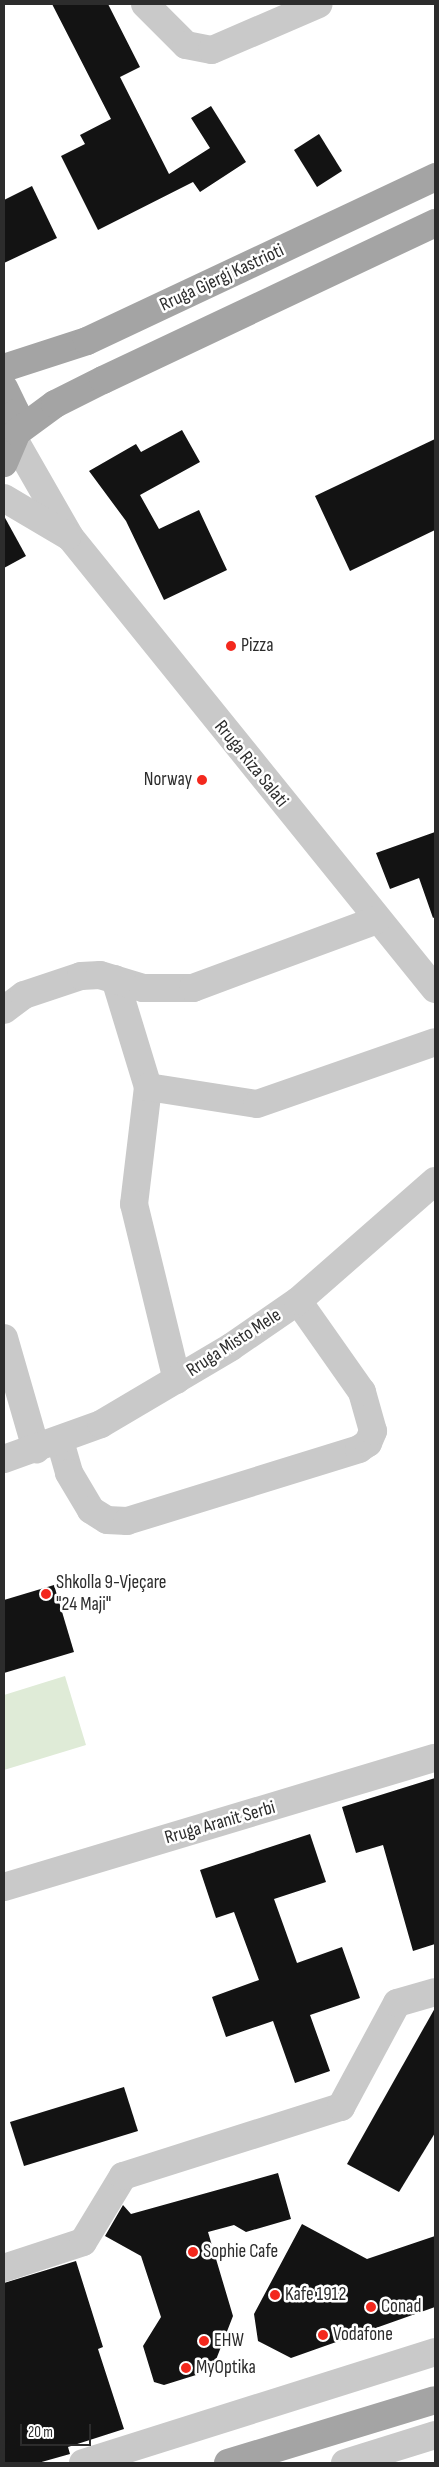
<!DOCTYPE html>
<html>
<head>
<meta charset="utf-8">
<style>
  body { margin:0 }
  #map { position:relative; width:439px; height:2467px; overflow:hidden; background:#fff; font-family:"Sofia Sans Condensed",sans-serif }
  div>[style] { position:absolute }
  .green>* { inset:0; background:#dfebd7 }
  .building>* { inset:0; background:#131313 }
  .minor>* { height:28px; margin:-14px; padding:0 14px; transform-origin:14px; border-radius:14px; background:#c9c9c9 }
  .major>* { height:28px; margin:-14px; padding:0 14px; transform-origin:14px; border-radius:14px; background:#a4a4a4 }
  .dots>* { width:14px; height:14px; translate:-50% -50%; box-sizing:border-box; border:2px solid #fff; border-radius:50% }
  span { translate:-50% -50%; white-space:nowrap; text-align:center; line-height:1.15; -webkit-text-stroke:5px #fff; paint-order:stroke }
  .street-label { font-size:19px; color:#2c2c2c }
  .poi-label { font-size:19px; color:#2c2c2c }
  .left { translate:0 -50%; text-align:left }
  .right { translate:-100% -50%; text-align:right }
  .frame { position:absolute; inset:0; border:5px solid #2c2c2c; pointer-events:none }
  .scale { position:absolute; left:20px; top:2424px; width:71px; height:22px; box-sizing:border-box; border:2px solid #2c2c2c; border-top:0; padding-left:6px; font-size:15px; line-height:18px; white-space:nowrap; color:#2c2c2c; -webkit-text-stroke:4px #fff; paint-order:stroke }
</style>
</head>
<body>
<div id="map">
  <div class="green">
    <div style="clip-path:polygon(65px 1676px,86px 1745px,4px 1770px,4px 1695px)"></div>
  </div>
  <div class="building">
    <div style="clip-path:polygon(52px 4px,108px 4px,140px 67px,120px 77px,169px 174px,210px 148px,191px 118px,211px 106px,246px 162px,200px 192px,193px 182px,98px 230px,61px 156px,85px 144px,80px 135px,111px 119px)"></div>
    <div style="clip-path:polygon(319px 134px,342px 171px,317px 187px,294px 150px)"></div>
    <div style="clip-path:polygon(32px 186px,57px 238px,4px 263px,4px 200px)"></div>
    <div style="clip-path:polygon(182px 430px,200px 462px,140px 495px,159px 529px,199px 510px,227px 570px,164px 600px,126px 521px,89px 471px,136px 444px,141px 452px)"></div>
    <div style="clip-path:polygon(435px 439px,435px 530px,350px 571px,315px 496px)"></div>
    <div style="clip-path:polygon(4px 516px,26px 556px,4px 568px)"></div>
    <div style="clip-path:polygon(435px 832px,435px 917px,433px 918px,419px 878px,390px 889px,376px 853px)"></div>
    <div style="clip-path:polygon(54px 1585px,74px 1652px,4px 1673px,4px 1600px)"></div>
    <div style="clip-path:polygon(435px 1778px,435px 1944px,413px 1951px,383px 1845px,356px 1853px,342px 1807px)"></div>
    <div style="clip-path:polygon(310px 1834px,326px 1882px,274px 1899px,297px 1963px,342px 1947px,360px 1998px,310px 2015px,330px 2071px,295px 2083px,273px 2021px,226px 2037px,212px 1997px,259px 1980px,234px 1912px,216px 1918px,200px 1870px)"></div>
    <div style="clip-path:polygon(435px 2008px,435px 2133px,399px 2192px,347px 2164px)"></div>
    <div style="clip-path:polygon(124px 2087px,138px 2131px,24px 2166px,10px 2122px)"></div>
    <div style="clip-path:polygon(278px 2173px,291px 2219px,246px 2232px,234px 2225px,208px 2232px,233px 2316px,212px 2370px,164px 2385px,154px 2382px,143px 2346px,161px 2317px,141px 2256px,105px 2236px,123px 2205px,131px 2214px)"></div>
    <div style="clip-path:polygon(302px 2224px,367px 2259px,435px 2236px,435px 2307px,291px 2358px,258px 2341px,254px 2314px)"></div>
    <div style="clip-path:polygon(76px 2261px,103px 2347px,98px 2349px,124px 2429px,68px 2447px,70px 2454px,38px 2463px,4px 2463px,4px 2283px)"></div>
  </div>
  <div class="minor">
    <div style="left:145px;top:4px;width:58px;rotate:45deg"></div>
    <div style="left:186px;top:45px;width:26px;rotate:11deg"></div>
    <div style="left:212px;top:50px;width:116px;rotate:-23.3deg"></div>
    <div style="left:15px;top:441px;width:111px;rotate:60.2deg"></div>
    <div style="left:70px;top:537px;width:581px;rotate:51.08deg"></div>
    <div style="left:4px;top:498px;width:74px;rotate:30.7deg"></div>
    <div style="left:115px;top:979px;width:113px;rotate:73deg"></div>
    <div style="left:148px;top:1087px;width:118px;rotate:96.8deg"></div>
    <div style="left:134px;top:1204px;width:181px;rotate:76.3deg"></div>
    <div style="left:4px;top:1010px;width:25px;rotate:-37deg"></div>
    <div style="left:24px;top:995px;width:60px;rotate:-18.4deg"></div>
    <div style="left:81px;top:976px;width:19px;rotate:-3deg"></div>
    <div style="left:100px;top:975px;width:45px;rotate:16.8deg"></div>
    <div style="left:143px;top:988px;width:50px"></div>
    <div style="left:193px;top:988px;width:196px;rotate:-20.3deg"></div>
    <div style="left:148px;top:1087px;width:110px;rotate:8.9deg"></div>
    <div style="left:257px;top:1104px;width:188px;rotate:-19.2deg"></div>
    <div style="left:4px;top:1338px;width:116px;rotate:73.9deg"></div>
    <div style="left:60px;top:1441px;width:33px;rotate:74deg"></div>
    <div style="left:69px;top:1473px;width:43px;rotate:59.3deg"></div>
    <div style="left:91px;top:1510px;width:19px;rotate:32deg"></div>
    <div style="left:107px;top:1520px;width:20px;rotate:3deg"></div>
    <div style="left:127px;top:1521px;width:243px;rotate:-17.2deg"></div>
    <div style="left:359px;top:1449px;width:11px;rotate:-34deg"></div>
    <div style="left:368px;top:1443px;width:13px;rotate:-67deg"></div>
    <div style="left:373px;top:1431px;width:41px;rotate:-105.8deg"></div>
    <div style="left:362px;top:1392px;width:111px;rotate:-125.1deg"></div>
    <div style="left:4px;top:1459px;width:103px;rotate:-19.8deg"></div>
    <div style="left:101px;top:1424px;width:151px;rotate:-30.6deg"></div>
    <div style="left:231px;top:1347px;width:81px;rotate:-34.5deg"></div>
    <div style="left:298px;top:1301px;width:182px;rotate:-41.2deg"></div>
    <div style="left:4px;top:1887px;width:450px;rotate:-16.7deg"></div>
    <div style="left:4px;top:2268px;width:83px;rotate:-18.2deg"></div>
    <div style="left:83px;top:2242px;width:77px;rotate:-58.8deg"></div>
    <div style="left:123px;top:2176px;width:229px;rotate:-17.6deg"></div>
    <div style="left:341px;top:2107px;width:118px;rotate:-61.7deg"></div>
    <div style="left:397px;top:2003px;width:40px;rotate:-16deg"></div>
    <div style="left:83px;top:2463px;width:369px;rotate:-17.5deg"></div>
    <div style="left:345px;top:2463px;width:94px;rotate:-17.3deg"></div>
  </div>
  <div class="major">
    <div style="left:4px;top:368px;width:87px;rotate:-18deg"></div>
    <div style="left:87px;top:341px;width:385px;rotate:-25.2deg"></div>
    <div style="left:4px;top:388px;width:28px;rotate:64deg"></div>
    <div style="left:16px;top:413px;width:19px;rotate:87deg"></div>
    <div style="left:17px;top:432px;width:34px;rotate:113deg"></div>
    <div style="left:17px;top:432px;width:47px;rotate:-36.4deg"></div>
    <div style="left:55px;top:404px;width:54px;rotate:-26.6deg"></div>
    <div style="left:103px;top:380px;width:367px;rotate:-25.3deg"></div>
    <div style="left:228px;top:2463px;width:216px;rotate:-16.9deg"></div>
  </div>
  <div class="dots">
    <div style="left:231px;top:646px;background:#f3281d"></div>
    <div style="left:202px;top:780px;background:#f3281d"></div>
    <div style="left:46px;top:1594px;background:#f3281d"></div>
    <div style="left:193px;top:2252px;background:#f3281d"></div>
    <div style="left:275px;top:2295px;background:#f3281d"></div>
    <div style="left:371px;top:2307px;background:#f3281d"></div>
    <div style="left:323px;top:2335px;background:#f3281d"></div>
    <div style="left:204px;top:2341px;background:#f3281d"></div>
    <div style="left:186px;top:2368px;background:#f3281d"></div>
  </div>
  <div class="street-label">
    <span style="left:222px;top:278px;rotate:-25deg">Rruga Gjergj Kastrioti</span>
    <span style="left:251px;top:764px;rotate:51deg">Rruga Riza Salati</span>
    <span style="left:234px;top:1343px;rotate:-33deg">Rruga Misto Mele</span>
    <span style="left:220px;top:1823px;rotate:-16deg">Rruga Aranit Serbi</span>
  </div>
  <div class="poi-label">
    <span class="left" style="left:241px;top:646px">Pizza</span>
    <span class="right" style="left:192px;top:780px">Norway</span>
    <span class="left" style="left:56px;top:1594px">Shkolla 9-Vjeçare<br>"24 Maji"</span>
    <span class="left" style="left:203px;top:2252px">Sophie Cafe</span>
    <span class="left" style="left:285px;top:2295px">Kafe 1912</span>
    <span class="left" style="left:381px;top:2307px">Conad</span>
    <span class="left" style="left:333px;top:2335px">Vodafone</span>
    <span class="left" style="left:214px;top:2341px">EHW</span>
    <span class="left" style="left:196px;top:2368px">MyOptika</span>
  </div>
  <div class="frame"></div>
  <div class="scale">20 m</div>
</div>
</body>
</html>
